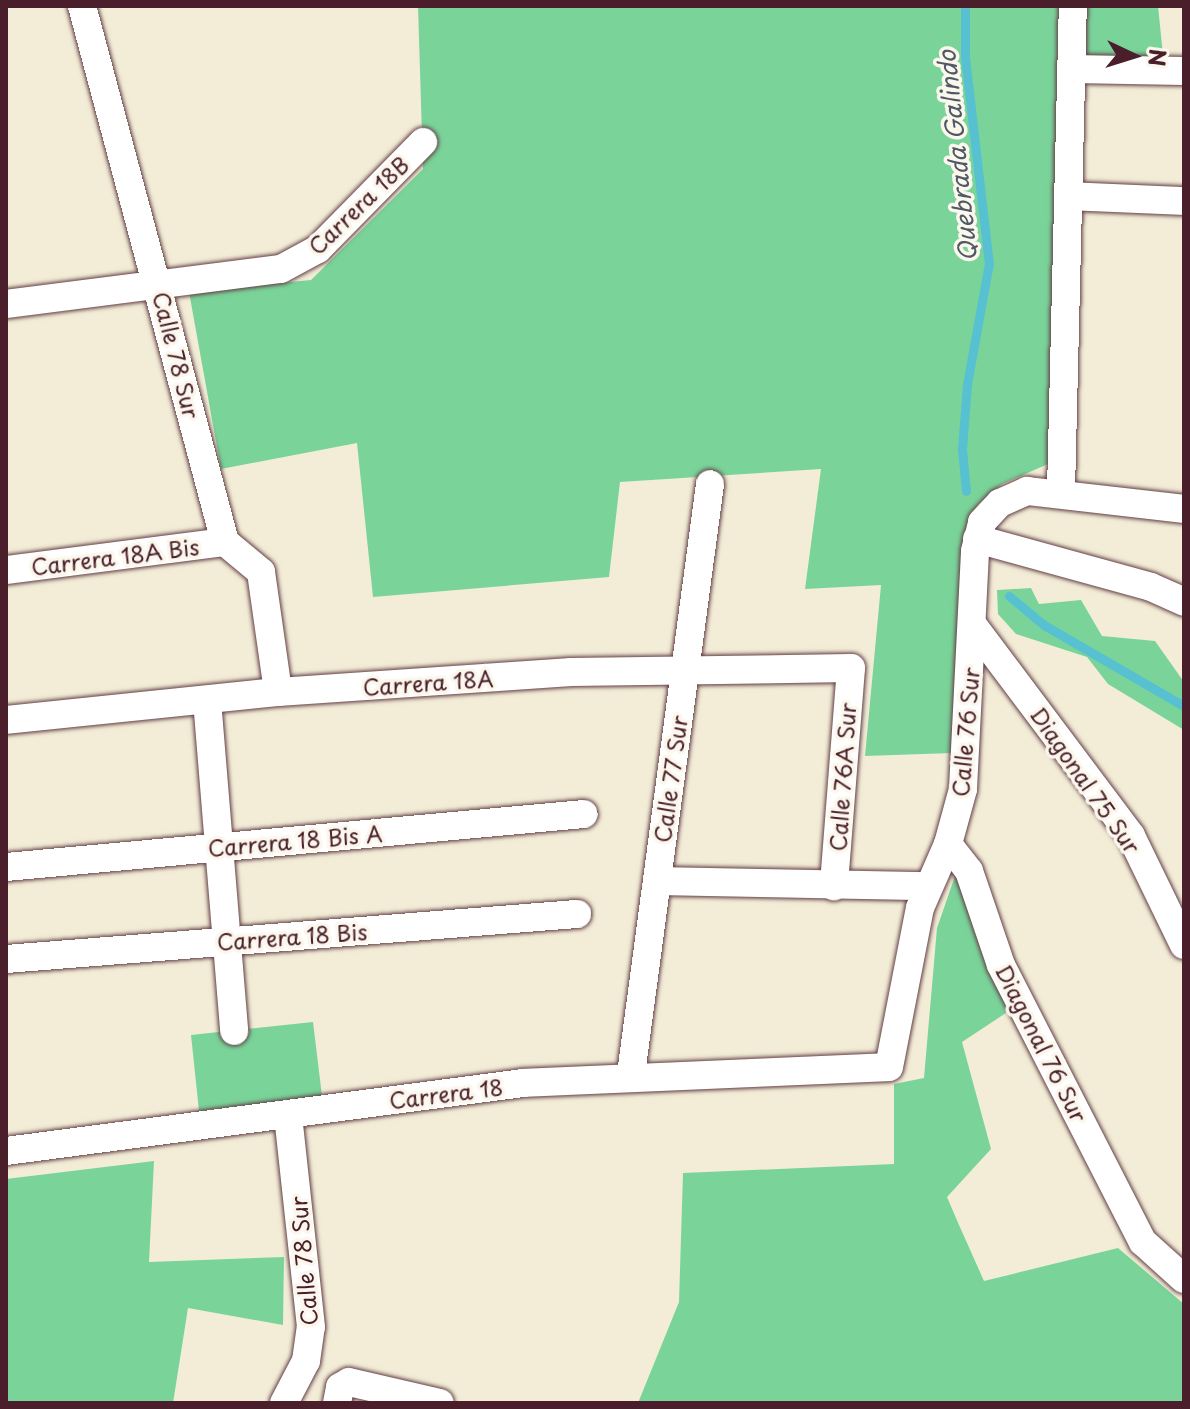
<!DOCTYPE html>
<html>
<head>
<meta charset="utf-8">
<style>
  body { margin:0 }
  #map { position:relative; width:1190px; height:1409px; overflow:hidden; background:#f3edd7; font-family:"Playpen Sans",sans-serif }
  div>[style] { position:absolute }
  .green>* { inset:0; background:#7ad49a }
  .stream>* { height:9px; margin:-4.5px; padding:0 4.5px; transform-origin:4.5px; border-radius:4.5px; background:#57c1d2 }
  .roads { filter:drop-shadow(0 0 2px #633e45) drop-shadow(0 0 2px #633e45) }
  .minor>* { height:28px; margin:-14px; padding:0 14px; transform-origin:14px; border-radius:14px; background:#fff }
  span { translate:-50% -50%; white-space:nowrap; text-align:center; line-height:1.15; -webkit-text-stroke:7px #fbf7ec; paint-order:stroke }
  .street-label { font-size:22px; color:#4a1f2b }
  .water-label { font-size:24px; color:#4f5865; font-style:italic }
  .frame { position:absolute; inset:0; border:8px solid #4a1f2b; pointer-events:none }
  .north { position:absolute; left:1094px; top:16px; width:80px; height:80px; -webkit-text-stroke:6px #fbf7ec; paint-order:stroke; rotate:94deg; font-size:22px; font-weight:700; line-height:32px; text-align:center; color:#4a1f2b }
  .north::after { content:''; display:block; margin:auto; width:28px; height:36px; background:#4a1f2b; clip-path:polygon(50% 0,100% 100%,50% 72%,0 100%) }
</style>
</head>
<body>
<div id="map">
  <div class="green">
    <div style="clip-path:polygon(418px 6px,1158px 6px,1164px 65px,1066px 62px,1048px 464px,1002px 484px,978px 504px,967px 530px,952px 753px,865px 756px,881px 585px,805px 589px,821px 469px,620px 482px,609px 577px,373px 597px,357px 443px,221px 469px,189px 292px,311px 280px,423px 169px)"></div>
    <div style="clip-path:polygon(1031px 588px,1039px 604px,1081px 600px,1102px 636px,1155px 641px,1184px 682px,1184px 730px,1108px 684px,1087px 657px,1016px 634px,998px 614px,997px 590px)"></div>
    <div style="clip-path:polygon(955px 876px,969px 894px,1015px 1007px,962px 1042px,991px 1149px,947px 1197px,959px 1225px,984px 1281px,1118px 1248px,1184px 1304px,1184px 1403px,638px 1403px,679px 1302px,683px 1173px,894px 1164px,894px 1084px,924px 1078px,937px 928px)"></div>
    <div style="clip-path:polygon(313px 1022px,322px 1096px,199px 1111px,191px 1035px)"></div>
    <div style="clip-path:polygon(154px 1161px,149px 1262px,284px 1257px,283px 1325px,188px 1308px,173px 1403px,6px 1403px,6px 1179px)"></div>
  </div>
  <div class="stream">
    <div style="left:965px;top:6px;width:51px;rotate:90deg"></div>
    <div style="left:965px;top:57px;width:207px;rotate:83.4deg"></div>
    <div style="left:989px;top:263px;width:123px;rotate:100.3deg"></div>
    <div style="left:967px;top:384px;width:65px;rotate:94.4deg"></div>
    <div style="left:962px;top:449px;width:42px;rotate:84.6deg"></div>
    <div style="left:1009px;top:596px;width:45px;rotate:39.6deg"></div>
    <div style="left:1044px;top:625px;width:162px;rotate:30.1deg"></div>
  </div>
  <div class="roads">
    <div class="minor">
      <div style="left:82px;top:6px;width:555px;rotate:75.06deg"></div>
      <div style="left:225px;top:542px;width:47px;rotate:39.8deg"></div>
      <div style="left:261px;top:572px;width:121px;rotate:81.9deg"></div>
      <div style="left:1072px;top:69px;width:112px;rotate:1deg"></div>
      <div style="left:1069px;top:196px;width:115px;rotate:2.5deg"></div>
      <div style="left:6px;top:304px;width:277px;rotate:-7.3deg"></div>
      <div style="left:281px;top:269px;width:42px;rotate:-28.4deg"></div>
      <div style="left:318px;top:249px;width:150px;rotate:-45.5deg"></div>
      <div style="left:1061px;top:491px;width:485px;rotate:-88.6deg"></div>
      <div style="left:977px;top:539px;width:180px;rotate:15.4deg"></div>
      <div style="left:1151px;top:587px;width:36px;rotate:24deg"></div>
      <div style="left:6px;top:570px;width:221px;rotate:-7.3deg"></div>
      <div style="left:972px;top:624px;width:265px;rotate:53.1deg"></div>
      <div style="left:1131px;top:836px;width:121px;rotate:64.1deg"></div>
      <div style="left:207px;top:700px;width:332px;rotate:85.3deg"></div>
      <div style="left:6px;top:720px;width:273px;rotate:-5.9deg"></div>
      <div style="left:278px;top:692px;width:294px;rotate:-3.9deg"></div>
      <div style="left:571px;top:672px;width:280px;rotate:-0.8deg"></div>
      <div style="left:851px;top:668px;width:219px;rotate:94.5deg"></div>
      <div style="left:948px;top:844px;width:34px;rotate:52deg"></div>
      <div style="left:969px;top:871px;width:99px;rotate:71.2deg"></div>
      <div style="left:1001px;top:965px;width:311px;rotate:62.9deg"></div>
      <div style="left:1143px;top:1242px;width:55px;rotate:42.1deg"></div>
      <div style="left:6px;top:867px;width:580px;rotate:-5.24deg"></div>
      <div style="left:657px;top:881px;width:271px;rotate:1.1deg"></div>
      <div style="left:6px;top:959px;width:573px;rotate:-4.51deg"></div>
      <div style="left:631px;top:1074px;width:595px;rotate:-82.37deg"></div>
      <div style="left:6px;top:1151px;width:521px;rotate:-7.49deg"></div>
      <div style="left:523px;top:1083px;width:366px;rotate:-2.5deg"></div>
      <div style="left:889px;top:1067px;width:162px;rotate:-79deg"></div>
      <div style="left:920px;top:908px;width:70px;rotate:-66.4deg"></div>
      <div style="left:948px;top:844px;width:57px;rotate:-74.7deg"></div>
      <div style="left:963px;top:789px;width:238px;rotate:-87.1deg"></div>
      <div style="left:975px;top:551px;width:30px;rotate:-76deg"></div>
      <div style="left:982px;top:522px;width:26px;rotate:-47deg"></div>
      <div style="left:1000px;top:503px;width:30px;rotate:-24deg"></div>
      <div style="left:1027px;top:491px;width:158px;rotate:6.5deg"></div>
      <div style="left:284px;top:1403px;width:47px;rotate:-62.4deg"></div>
      <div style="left:306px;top:1361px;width:34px;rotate:-82deg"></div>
      <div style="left:311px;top:1327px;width:214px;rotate:-96.2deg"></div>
      <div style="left:337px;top:1403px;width:16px;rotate:-79deg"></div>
      <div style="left:340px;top:1387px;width:10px;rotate:-29deg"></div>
      <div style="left:349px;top:1382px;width:93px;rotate:13deg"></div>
    </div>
  </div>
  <div class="street-label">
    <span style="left:358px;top:205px;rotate:-44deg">Carrera 18B</span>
    <span style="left:177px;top:355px;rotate:76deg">Calle 78 Sur</span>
    <span style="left:115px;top:556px;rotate:-7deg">Carrera 18A Bis</span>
    <span style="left:428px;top:682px;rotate:-4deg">Carrera 18A</span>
    <span style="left:965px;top:732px;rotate:-85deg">Calle 76 Sur</span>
    <span style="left:842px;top:777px;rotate:-86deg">Calle 76A Sur</span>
    <span style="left:670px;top:779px;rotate:-82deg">Calle 77 Sur</span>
    <span style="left:1086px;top:780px;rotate:55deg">Diagonal 75 Sur</span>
    <span style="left:295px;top:840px;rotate:-5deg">Carrera 18 Bis A</span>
    <span style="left:292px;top:936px;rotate:-4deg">Carrera 18 Bis</span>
    <span style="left:1042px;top:1043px;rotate:63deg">Diagonal 76 Sur</span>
    <span style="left:446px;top:1093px;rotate:-7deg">Carrera 18</span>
    <span style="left:303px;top:1261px;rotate:-95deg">Calle 78 Sur</span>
  </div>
  <div class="water-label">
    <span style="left:957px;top:156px;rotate:-96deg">Quebrada Galindo</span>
  </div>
  <div class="frame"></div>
  <div class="north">N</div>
</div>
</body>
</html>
